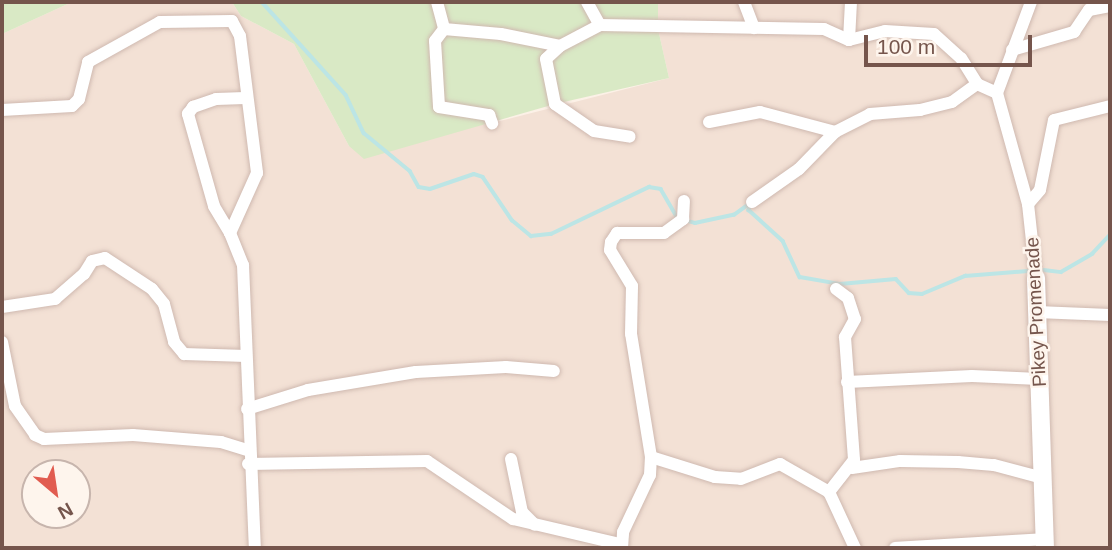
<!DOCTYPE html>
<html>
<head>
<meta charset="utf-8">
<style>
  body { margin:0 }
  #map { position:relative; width:1112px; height:550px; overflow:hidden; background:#fcf1e7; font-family:Helvetica,sans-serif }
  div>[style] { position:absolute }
  .residential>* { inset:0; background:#f3e1d5 }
  .green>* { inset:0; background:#d9e9c5 }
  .stream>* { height:3.5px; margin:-1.75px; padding:0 1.75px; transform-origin:1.75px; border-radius:1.75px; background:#bce5e5 }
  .roads { filter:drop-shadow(0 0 2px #cfb9b0) drop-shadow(0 0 2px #cfb9b0) }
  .street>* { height:12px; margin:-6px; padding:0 6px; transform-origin:6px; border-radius:6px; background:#fff }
  .secondary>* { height:18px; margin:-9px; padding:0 9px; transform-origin:9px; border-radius:9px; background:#fff }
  span { translate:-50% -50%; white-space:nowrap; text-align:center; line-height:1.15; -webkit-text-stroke:5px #fef5ed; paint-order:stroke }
  .street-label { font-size:19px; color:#75554c }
  .frame { position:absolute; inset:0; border:4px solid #75554c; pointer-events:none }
  .north { position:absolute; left:21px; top:459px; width:70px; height:70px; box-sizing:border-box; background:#fef5ed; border:2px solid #c7b5ad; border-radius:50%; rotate:151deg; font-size:19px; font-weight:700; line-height:28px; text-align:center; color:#75554c }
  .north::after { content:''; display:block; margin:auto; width:24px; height:32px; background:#e15c50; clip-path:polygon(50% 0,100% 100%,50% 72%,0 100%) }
  .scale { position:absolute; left:864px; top:35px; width:168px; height:32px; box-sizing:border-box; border:4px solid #75554c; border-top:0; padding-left:9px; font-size:21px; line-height:24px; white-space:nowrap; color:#75554c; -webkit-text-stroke:5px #fef5ed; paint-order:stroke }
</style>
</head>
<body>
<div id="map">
  <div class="residential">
    <div style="clip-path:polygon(evenodd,72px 2px,232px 2px,241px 16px,294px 44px,349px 146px,492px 123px,669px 78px,658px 29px,658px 2px,1110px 2px,1110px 548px,2px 548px,2px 34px,72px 2px,35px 473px,77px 473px,77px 515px,35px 515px,35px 473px)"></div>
  </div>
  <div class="green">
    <div style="clip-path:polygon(2px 2px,72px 2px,2px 34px)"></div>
    <div style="clip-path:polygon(232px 2px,658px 2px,658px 29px,669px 78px,555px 104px,364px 159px,349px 146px,294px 44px,241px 16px)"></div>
  </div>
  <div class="stream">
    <div style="left:262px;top:2px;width:125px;rotate:47.9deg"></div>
    <div style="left:346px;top:95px;width:42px;rotate:64.7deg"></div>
    <div style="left:364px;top:133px;width:60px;rotate:39.6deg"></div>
    <div style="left:410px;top:171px;width:18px;rotate:61deg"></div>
    <div style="left:419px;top:187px;width:11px;rotate:10deg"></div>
    <div style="left:430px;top:189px;width:46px;rotate:-18.8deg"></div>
    <div style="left:474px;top:174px;width:9px;rotate:18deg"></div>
    <div style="left:483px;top:177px;width:52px;rotate:56deg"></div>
    <div style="left:512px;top:220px;width:25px;rotate:40deg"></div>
    <div style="left:531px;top:236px;width:20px;rotate:-6deg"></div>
    <div style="left:551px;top:234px;width:109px;rotate:-25.6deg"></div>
    <div style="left:649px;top:187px;width:12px;rotate:9deg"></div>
    <div style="left:661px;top:189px;width:34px;rotate:60deg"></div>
    <div style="left:678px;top:218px;width:18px;rotate:16deg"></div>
    <div style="left:695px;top:223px;width:40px;rotate:-12deg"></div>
    <div style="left:734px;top:215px;width:22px;rotate:-36deg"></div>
    <div style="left:752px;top:202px;width:9px;rotate:111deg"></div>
    <div style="left:749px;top:210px;width:46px;rotate:42.4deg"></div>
    <div style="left:783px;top:241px;width:40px;rotate:65deg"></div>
    <div style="left:800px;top:277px;width:41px;rotate:9.9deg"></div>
    <div style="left:840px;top:284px;width:56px;rotate:-5.1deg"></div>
    <div style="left:896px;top:279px;width:19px;rotate:47deg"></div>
    <div style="left:909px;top:293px;width:13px;rotate:4deg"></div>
    <div style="left:922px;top:294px;width:47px;rotate:-22.7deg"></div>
    <div style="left:965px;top:276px;width:63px;rotate:-4.5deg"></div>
    <div style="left:1044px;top:270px;width:17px;rotate:7deg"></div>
    <div style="left:1061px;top:272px;width:36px;rotate:-30deg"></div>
    <div style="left:1092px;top:254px;width:26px;rotate:-47deg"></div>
  </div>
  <div class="roads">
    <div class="street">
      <div style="left:437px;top:2px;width:28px;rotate:75deg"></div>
      <div style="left:444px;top:29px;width:57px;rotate:5deg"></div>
      <div style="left:501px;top:34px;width:60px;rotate:11.5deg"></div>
      <div style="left:560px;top:46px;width:45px;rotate:-27.7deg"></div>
      <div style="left:600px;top:25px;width:224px;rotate:1deg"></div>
      <div style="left:824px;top:29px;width:27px;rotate:24deg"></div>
      <div style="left:849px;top:40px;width:37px;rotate:-14deg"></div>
      <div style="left:885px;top:31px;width:49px;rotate:3.5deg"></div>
      <div style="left:934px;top:34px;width:36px;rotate:42deg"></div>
      <div style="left:961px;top:58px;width:31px;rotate:58deg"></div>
      <div style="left:977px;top:84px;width:22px;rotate:24deg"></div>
      <div style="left:587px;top:2px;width:26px;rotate:61deg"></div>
      <div style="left:744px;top:2px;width:28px;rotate:69deg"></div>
      <div style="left:1031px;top:2px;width:97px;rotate:110.5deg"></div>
      <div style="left:997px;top:93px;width:115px;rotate:74.4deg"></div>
      <div style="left:1028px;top:204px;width:74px;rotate:83.8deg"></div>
      <div style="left:444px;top:29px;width:15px;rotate:127deg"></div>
      <div style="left:435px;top:41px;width:66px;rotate:86.5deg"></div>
      <div style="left:439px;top:107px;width:51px;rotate:9.1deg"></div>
      <div style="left:489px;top:115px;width:9px;rotate:69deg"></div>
      <div style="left:849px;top:40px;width:38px;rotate:-87deg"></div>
      <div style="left:560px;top:46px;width:19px;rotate:137deg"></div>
      <div style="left:546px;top:59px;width:46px;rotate:78.7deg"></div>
      <div style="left:555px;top:104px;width:47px;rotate:34.7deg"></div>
      <div style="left:594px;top:131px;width:36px;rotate:9deg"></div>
      <div style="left:1012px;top:50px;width:65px;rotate:-16.2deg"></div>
      <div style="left:1074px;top:32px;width:27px;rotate:-56deg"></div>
      <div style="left:1089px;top:10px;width:21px;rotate:-11deg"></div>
      <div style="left:2px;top:110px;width:70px;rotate:-3.3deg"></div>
      <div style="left:72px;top:106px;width:10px;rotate:-45deg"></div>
      <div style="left:79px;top:99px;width:38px;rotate:-76deg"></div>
      <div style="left:88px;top:62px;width:82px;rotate:-29.1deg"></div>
      <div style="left:160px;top:22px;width:72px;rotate:-0.8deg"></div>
      <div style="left:232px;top:21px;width:17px;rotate:62deg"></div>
      <div style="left:240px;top:36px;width:138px;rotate:82.9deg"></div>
      <div style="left:257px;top:173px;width:66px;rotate:114.2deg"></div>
      <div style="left:230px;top:233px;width:35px;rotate:68deg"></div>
      <div style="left:243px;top:265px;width:283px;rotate:87.6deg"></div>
      <div style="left:709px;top:122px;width:52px;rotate:-11.1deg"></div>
      <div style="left:760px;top:112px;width:78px;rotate:14.9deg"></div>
      <div style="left:835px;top:132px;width:39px;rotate:-27deg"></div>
      <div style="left:870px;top:114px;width:50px;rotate:-4.6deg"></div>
      <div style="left:920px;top:110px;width:33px;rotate:-14deg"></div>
      <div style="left:952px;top:102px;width:31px;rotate:-36deg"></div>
      <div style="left:752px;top:202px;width:57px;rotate:-35.1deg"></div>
      <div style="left:799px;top:169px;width:52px;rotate:-45.8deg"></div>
      <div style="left:1028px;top:204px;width:18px;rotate:-49deg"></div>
      <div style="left:1040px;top:190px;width:71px;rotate:-78.7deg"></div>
      <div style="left:1054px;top:120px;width:58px;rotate:-14deg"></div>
      <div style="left:230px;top:233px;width:31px;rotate:-121deg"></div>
      <div style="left:214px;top:206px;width:96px;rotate:-105.8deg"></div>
      <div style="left:188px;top:114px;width:9px;rotate:-54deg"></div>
      <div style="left:193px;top:107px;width:24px;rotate:-19deg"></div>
      <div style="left:216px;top:99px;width:29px;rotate:-2deg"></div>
      <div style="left:836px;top:289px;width:15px;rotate:37deg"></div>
      <div style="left:848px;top:298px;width:22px;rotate:72deg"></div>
      <div style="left:855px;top:319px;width:21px;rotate:119deg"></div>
      <div style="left:845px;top:337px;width:123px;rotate:85.8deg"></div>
      <div style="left:854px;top:460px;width:41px;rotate:128deg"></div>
      <div style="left:829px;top:492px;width:62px;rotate:65.1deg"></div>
      <div style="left:2px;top:307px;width:54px;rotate:-8.6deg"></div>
      <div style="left:55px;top:299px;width:38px;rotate:-41deg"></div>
      <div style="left:84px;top:274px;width:15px;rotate:-58deg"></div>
      <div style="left:92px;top:261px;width:13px;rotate:-13deg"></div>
      <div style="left:105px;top:258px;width:56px;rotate:33.4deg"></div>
      <div style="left:152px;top:289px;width:19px;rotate:51deg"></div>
      <div style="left:164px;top:304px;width:39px;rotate:75deg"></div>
      <div style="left:174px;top:342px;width:16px;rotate:50deg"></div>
      <div style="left:184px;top:354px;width:62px;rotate:1.8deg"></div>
      <div style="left:1037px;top:312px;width:73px;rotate:2.4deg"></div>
      <div style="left:2px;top:342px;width:65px;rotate:78.5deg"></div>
      <div style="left:15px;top:406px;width:35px;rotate:55deg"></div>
      <div style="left:35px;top:435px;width:10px;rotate:24deg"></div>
      <div style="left:44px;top:439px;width:89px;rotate:-2.6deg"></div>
      <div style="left:133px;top:435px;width:88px;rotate:4.5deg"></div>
      <div style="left:221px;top:442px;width:28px;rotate:17deg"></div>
      <div style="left:847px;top:382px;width:125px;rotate:-2.7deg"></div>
      <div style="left:972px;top:376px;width:67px;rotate:2.6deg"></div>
      <div style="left:247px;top:409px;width:64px;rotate:-17.3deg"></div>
      <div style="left:308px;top:390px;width:109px;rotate:-9.5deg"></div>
      <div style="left:416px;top:372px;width:90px;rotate:-3.2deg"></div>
      <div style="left:506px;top:367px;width:48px;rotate:4.8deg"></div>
      <div style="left:651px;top:457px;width:67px;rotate:17.4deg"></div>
      <div style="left:715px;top:477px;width:26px;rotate:4deg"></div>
      <div style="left:741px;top:479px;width:42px;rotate:-21deg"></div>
      <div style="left:780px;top:464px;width:56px;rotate:29.7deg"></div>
      <div style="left:511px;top:459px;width:54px;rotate:78.3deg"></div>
      <div style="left:522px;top:512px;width:18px;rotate:45deg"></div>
      <div style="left:248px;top:464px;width:179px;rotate:-1deg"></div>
      <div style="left:427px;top:461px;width:104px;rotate:34deg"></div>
      <div style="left:513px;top:519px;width:110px;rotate:13.2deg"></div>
      <div style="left:852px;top:468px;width:49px;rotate:-8.3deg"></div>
      <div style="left:900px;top:461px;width:58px;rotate:1deg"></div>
      <div style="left:958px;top:462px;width:36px;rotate:5deg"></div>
      <div style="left:994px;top:465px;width:51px;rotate:14.9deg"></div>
      <div style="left:622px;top:548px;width:16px;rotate:-86deg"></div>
      <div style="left:623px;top:532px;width:63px;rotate:-64.7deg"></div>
      <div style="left:650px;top:475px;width:18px;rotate:-87deg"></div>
      <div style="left:651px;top:457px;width:125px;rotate:-99.2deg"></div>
      <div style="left:631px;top:334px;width:48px;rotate:-88.8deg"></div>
      <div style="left:632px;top:286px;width:42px;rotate:-121.4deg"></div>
      <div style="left:610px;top:250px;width:8px;rotate:-83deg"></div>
      <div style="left:611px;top:242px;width:11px;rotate:-56deg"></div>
      <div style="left:617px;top:233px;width:47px"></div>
      <div style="left:664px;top:233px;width:24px;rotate:-36deg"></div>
      <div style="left:683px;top:219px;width:18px;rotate:-87deg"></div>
      <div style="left:895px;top:548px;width:150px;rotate:-3.4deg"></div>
    </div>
    <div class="secondary">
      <div style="left:1036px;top:278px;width:270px;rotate:88.1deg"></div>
    </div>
  </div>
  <div class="street-label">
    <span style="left:1036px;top:312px;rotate:-93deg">Pikey Promenade</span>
  </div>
  <div class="frame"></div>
  <div class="north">N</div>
  <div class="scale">100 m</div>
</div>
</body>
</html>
